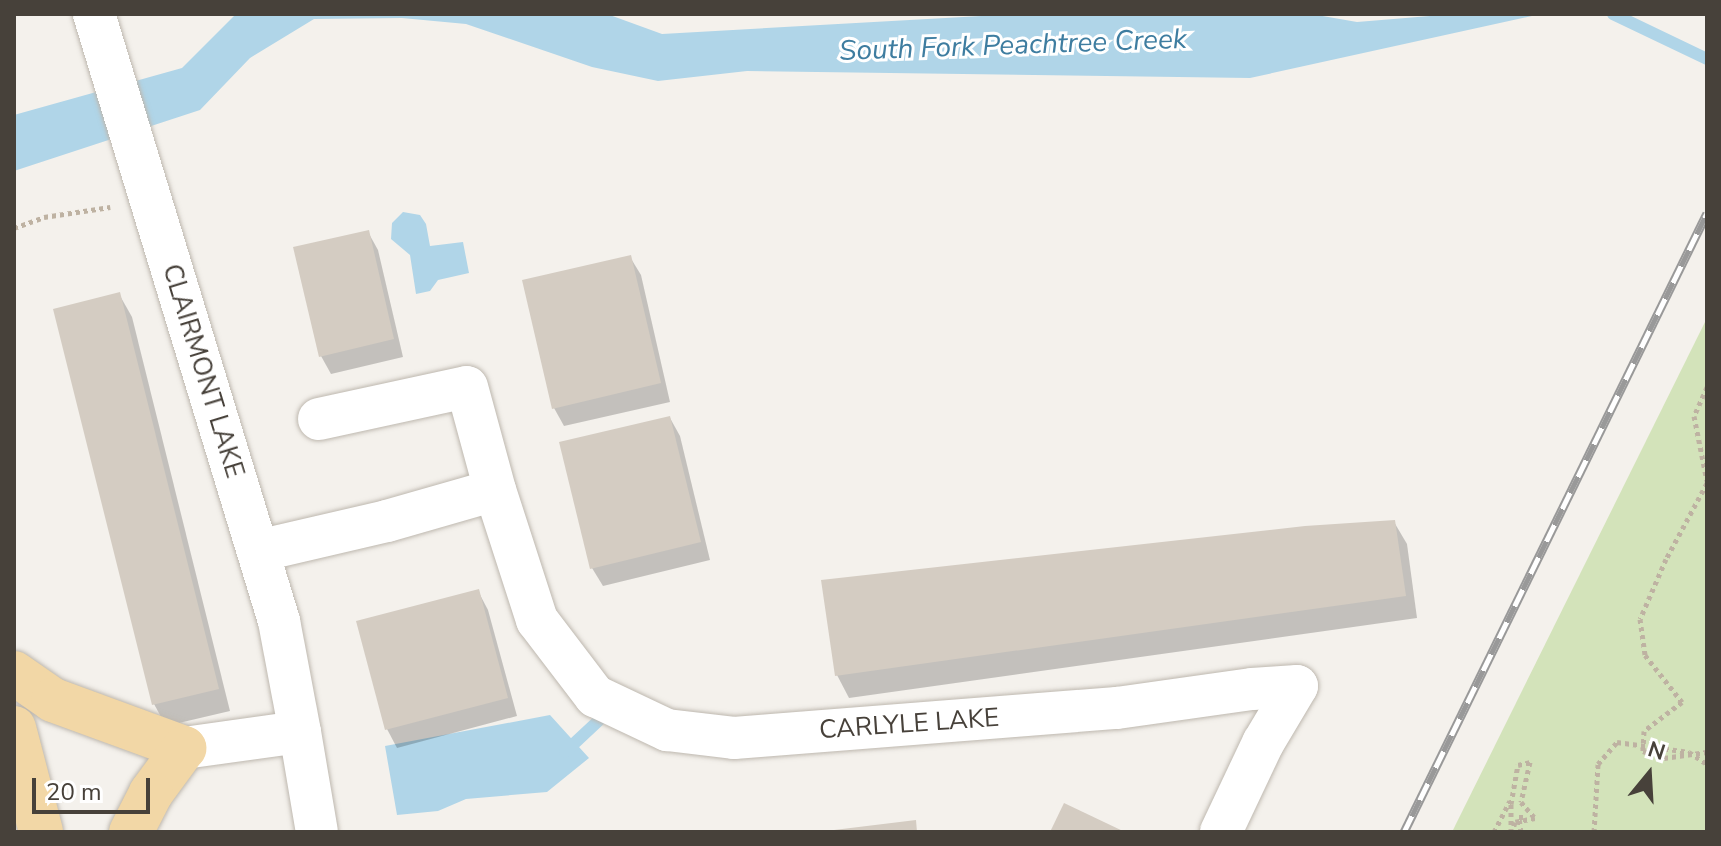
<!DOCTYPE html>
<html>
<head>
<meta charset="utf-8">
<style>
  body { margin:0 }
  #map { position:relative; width:1721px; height:846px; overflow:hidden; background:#f4f1ec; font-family:"Nunito Sans",sans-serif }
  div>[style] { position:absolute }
  .green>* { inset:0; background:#d3e3ba }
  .water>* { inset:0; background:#b0d5e8 }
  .shadow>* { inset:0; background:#0003 }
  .stream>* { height:12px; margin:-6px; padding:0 6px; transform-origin:6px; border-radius:6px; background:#b0d5e8 }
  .building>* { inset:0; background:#d4ccc2 }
  .path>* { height:5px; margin-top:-2.5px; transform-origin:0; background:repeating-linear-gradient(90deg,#beb2a2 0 4px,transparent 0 8px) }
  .roads { filter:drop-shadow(0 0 2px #beb8af) drop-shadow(0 0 2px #beb8af) }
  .minor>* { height:42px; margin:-21px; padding:0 21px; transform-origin:21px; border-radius:21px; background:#fff }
  .primary>* { height:44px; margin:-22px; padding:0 22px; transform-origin:22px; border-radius:22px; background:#f2d7a6 }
  .rail>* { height:9px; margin-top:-4.5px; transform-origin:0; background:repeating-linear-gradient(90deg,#fff 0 18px,#999 0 36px); box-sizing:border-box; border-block:2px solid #999 }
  span { translate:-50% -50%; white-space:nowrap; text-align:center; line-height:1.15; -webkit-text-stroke:6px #fff; paint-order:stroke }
  .street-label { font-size:26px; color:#47413a }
  .water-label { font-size:28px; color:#3e7da0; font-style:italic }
  .frame { position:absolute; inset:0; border:16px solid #47413a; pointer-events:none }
  .north { position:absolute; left:1609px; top:734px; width:80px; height:80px; -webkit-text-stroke:6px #fff; paint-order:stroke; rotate:18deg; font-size:22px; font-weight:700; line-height:32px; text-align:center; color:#47413a }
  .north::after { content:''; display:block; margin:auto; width:28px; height:36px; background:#47413a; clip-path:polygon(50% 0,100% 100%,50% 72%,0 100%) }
  .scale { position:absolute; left:32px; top:778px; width:118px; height:36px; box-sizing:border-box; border:4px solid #47413a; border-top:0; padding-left:10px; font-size:24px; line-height:28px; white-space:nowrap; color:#47413a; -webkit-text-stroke:6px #fff; paint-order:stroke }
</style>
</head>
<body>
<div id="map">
  <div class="green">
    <div style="clip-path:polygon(1707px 318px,1707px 832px,1452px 832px)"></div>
  </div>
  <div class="water">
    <div style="clip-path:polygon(236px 14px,607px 14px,662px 34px,1017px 14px,1311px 14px,1357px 22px,1454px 14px,1541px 14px,1250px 78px,747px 71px,658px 81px,592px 67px,466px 24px,402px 18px,314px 19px,250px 58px,200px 110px,14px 171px,14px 115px,182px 68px)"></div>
    <div style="clip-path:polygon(403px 212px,420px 215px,426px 224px,430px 246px,463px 242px,469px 273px,438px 280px,430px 291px,416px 294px,410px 255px,391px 239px,392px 223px)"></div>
    <div style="clip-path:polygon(550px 715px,589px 758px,547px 792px,466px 799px,438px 811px,397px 815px,385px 746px)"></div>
  </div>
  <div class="shadow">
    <div style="clip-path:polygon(368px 232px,378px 250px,403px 357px,331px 374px,321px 356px)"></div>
    <div style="clip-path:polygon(630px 257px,641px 275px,670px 402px,564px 426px,554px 408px)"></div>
    <div style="clip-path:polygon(119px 294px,132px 317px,230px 711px,166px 726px,154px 704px)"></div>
    <div style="clip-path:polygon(670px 418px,680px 436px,710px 560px,603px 586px,592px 568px)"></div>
    <div style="clip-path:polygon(1394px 522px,1407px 544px,1417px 618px,849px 698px,837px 675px)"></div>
    <div style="clip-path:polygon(478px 591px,488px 610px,517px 716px,397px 748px,387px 729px)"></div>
  </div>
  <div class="stream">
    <div style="left:1613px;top:14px;width:104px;rotate:25.6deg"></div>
    <div style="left:565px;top:752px;width:62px;rotate:-43deg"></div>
  </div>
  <div class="building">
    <div style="clip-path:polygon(369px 230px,394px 339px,319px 357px,293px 247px)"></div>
    <div style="clip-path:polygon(631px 255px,661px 383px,552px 409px,522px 280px)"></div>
    <div style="clip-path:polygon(120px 292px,219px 689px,152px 705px,53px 309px)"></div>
    <div style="clip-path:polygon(670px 416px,701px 542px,590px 569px,559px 442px)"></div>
    <div style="clip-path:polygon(1395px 520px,1406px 596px,835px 676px,821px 580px,1305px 526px)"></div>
    <div style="clip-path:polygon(479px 589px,508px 698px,385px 730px,356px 621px)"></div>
    <div style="clip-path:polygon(1064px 803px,1125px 832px,1050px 832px)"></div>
    <div style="clip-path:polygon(916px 820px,917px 832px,834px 832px,834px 830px)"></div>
  </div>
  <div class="path">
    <div style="left:14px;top:228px;width:32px;rotate:-20deg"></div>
    <div style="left:44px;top:217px;width:67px;rotate:-8.6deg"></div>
    <div style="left:1707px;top:387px;width:32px;rotate:114deg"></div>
    <div style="left:1694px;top:416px;width:66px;rotate:78.7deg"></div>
    <div style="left:1707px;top:483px;width:86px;rotate:118.3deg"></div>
    <div style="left:1666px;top:559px;width:65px;rotate:113.4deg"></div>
    <div style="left:1640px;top:619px;width:36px;rotate:82deg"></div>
    <div style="left:1645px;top:655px;width:60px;rotate:51.8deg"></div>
    <div style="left:1682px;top:702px;width:48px;rotate:142.7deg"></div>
    <div style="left:1644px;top:731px;width:20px;rotate:93deg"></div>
    <div style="left:1643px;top:751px;width:22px;rotate:18deg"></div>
    <div style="left:1664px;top:758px;width:43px;rotate:-7.9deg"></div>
    <div style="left:1494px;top:832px;width:35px;rotate:-63deg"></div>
    <div style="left:1511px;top:832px;width:28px;rotate:-90deg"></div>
    <div style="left:1511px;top:804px;width:40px;rotate:-80deg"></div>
    <div style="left:1518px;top:765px;width:12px;rotate:-14deg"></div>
    <div style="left:1530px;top:762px;width:41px;rotate:102.7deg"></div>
    <div style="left:1521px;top:802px;width:21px;rotate:49deg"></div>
    <div style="left:1535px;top:818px;width:20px;rotate:169deg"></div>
    <div style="left:1515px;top:822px;width:10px;rotate:107deg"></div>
    <div style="left:1521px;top:832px;width:15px;rotate:-98deg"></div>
    <div style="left:1519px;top:817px;width:7px"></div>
    <div style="left:1594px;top:832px;width:68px;rotate:-86.6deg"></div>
    <div style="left:1598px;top:764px;width:29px;rotate:-49deg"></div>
    <div style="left:1617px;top:742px;width:73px;rotate:7.9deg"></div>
    <div style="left:1689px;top:752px;width:22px;rotate:34deg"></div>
  </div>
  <div class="roads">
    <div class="minor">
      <div style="left:94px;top:14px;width:635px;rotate:73.05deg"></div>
      <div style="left:279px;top:621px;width:113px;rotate:79.3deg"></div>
      <div style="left:319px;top:419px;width:151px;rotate:-12.2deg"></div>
      <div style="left:467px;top:387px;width:107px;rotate:74.8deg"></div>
      <div style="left:258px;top:551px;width:132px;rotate:-13.1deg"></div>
      <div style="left:387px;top:521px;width:112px;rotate:-16deg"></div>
      <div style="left:495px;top:490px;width:137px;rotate:72.1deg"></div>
      <div style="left:537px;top:620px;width:96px;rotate:52.7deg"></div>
      <div style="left:595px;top:696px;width:80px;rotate:25.3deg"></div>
      <div style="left:667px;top:730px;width:67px;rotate:6.8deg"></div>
      <div style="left:734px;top:738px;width:384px;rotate:-4.5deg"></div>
      <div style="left:1117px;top:708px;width:136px;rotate:-8deg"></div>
      <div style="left:1252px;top:689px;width:45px;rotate:-3.8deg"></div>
      <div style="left:1297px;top:686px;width:66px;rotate:120.8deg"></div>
      <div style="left:1263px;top:743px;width:98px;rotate:115.3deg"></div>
      <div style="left:184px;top:748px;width:117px;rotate:-7.9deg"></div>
      <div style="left:300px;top:732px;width:101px;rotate:80.4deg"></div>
    </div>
    <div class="primary">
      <div style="left:14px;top:673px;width:47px;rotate:34.7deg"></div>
      <div style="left:53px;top:700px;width:140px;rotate:20.1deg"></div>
      <div style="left:184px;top:748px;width:56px;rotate:126.3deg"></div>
      <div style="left:151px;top:793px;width:44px;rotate:117.1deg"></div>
      <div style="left:14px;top:728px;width:107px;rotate:75.4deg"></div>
    </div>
  </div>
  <div class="rail">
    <div style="left:1404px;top:832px;width:689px;rotate:-63.92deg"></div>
  </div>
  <div class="street-label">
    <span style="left:203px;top:371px;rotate:73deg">CLAIRMONT LAKE</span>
    <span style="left:909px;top:724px;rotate:-4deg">CARLYLE LAKE</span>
  </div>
  <div class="water-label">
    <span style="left:1013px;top:45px;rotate:-2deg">South Fork Peachtree Creek</span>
  </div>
  <div class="frame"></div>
  <div class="north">N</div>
  <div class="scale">20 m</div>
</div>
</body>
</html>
